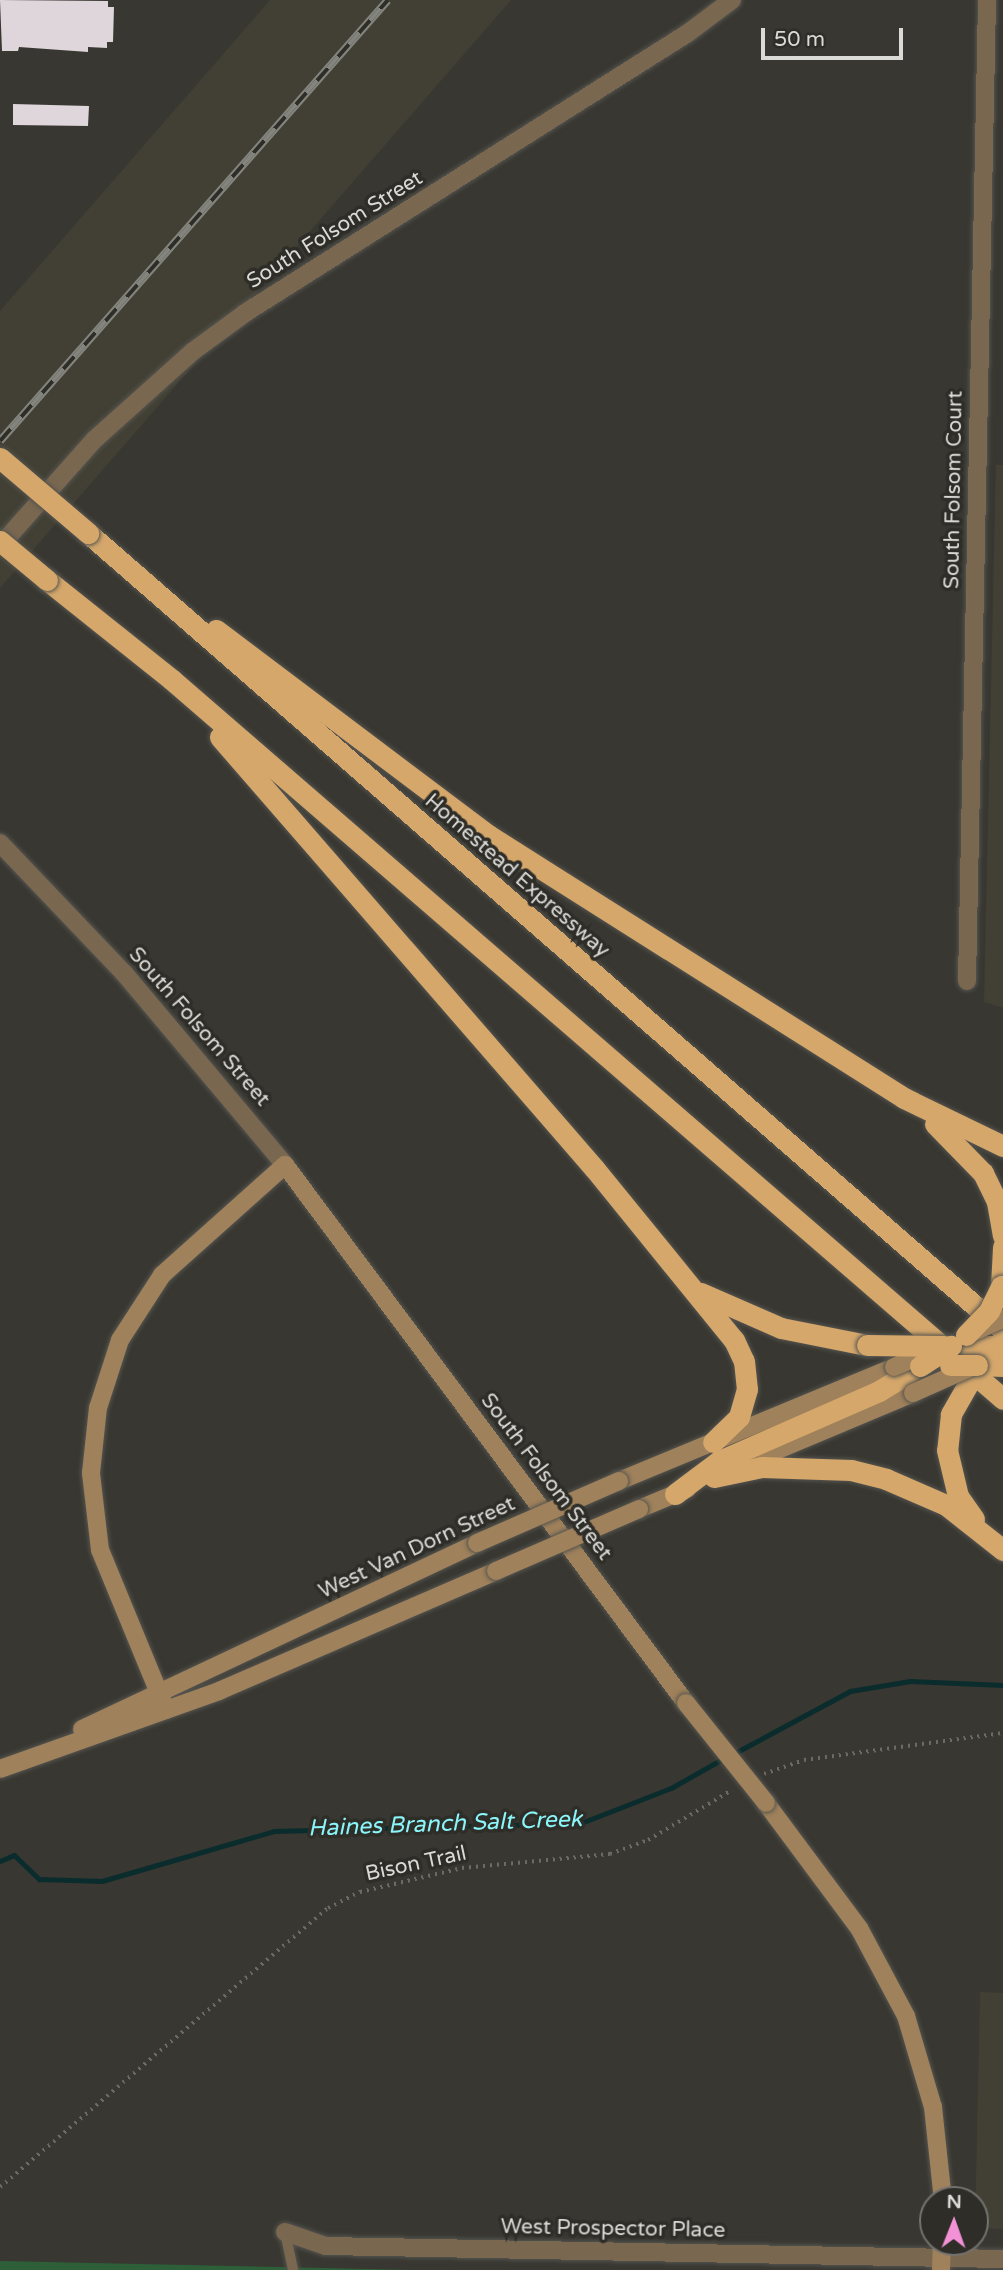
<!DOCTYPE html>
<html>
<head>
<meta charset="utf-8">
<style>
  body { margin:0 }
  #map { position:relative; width:1003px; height:2270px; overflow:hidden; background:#383731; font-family:"Varela Round",sans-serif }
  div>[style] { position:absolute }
  .built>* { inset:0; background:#424034 }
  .green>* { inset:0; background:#2d6039 }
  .stream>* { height:5px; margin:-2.5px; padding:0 2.5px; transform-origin:2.5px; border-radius:2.5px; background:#0a2c2d }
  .building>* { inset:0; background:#ded6da }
  .path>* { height:3.5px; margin-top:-1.75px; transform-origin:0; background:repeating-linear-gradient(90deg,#6b6a65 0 2px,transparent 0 7px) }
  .roads { filter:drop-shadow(0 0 2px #55544f) drop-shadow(0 0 2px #55544f) }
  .service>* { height:10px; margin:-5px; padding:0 5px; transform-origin:5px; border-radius:5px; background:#7a6750 }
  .minor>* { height:18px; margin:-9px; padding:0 9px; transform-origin:9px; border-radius:9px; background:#7a6750 }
  .tertiary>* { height:18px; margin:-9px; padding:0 9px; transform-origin:9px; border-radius:9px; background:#7a6750 }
  .secondary>* { height:18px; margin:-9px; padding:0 9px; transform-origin:9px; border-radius:9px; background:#9f815b }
  .motorway>* { height:21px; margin:-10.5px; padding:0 10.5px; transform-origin:10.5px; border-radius:10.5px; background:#d5a76b }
  .rail>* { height:8px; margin-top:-4px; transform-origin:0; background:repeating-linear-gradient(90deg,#2e2d28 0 16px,#84847f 0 32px); box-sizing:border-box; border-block:2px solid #84847f }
  .bridges { filter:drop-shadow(0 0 2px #55544f) drop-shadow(0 0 2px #55544f) }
  .secondary-bridge>* { height:18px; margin:-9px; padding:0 9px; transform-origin:9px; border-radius:9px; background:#9f815b }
  .motorway-bridge>* { height:21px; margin:-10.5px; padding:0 10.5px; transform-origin:10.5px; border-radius:10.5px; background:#d5a76b }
  span { translate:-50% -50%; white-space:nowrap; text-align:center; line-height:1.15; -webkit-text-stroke:7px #2e2d28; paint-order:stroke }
  .street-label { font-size:21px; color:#dadad6 }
  .water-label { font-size:23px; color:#8bf6fa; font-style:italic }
  .north { position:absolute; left:919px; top:2186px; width:70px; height:70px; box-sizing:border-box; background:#2e2d28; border:2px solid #73726e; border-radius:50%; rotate:1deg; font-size:19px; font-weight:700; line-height:28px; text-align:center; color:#dadad6 }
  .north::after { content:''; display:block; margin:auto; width:24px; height:32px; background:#f391d6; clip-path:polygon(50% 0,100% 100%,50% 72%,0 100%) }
  .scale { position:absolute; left:761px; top:28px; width:142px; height:32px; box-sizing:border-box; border:4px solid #dadad6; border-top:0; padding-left:9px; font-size:21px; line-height:24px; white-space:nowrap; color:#dadad6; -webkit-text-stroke:5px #2e2d28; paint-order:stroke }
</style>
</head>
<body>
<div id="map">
  <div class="built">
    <div style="clip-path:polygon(270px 0,511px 0,0 588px,0 311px)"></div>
    <div style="clip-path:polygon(996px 465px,1003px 465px,1003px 1008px,984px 1002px)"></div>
    <div style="clip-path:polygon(980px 1992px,1003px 1993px,1003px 2229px,975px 2228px)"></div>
  </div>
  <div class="green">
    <div style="clip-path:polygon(0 2261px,416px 2270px,0 2270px)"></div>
  </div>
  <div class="stream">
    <div style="left:733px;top:1754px;width:133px;rotate:-28.3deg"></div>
    <div style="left:850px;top:1691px;width:61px;rotate:-9.5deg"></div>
    <div style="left:910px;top:1681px;width:93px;rotate:2.5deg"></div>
    <div style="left:0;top:1861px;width:15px;rotate:-23deg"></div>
    <div style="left:14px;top:1855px;width:35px;rotate:44deg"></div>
    <div style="left:39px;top:1879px;width:63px;rotate:1.8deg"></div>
    <div style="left:102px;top:1881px;width:179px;rotate:-16.2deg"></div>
    <div style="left:274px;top:1831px;width:307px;rotate:-1.5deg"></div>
    <div style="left:581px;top:1823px;width:97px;rotate:-21.3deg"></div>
    <div style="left:671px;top:1788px;width:61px;rotate:-29.5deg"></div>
  </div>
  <div class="building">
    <div style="clip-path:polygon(0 0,108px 1px,108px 7px,114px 7px,113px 42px,107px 42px,107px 48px,88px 47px,88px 52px,19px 47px,18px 51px,2px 51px)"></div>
    <div style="clip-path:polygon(13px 104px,89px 106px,88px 126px,13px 125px)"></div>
  </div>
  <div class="path">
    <div style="left:764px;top:1774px;width:42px;rotate:-19.3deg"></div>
    <div style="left:804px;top:1760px;width:201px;rotate:-7.7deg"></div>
    <div style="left:0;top:2187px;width:431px;rotate:-40.4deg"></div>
    <div style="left:328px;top:1908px;width:36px;rotate:-27deg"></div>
    <div style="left:360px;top:1892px;width:105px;rotate:-13.2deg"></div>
    <div style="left:462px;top:1868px;width:149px;rotate:-5.4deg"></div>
    <div style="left:610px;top:1854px;width:40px;rotate:-20.2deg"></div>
    <div style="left:648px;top:1840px;width:98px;rotate:-30.8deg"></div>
  </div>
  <div class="roads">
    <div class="service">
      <div style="left:285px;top:2232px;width:39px;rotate:78deg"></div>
    </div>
    <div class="minor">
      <div style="left:967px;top:981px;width:981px;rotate:-88.83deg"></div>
      <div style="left:285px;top:2232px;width:43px;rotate:18.9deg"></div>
      <div style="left:326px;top:2246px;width:677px;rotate:1.1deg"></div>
    </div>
    <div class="tertiary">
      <div style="left:0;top:546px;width:142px;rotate:-48.4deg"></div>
      <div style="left:94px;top:440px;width:132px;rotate:-41.9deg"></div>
      <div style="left:192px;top:352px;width:66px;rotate:-36.3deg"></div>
      <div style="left:245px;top:313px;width:524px;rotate:-32.3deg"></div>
      <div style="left:688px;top:33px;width:55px;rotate:-36.9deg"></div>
      <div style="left:0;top:843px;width:180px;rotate:46.4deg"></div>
      <div style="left:124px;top:973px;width:251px;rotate:50deg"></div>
    </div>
    <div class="secondary">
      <div style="left:742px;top:1465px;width:186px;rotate:-22.8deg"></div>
      <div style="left:619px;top:1481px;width:298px;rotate:-22.5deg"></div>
      <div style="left:639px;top:1509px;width:52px;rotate:-22.6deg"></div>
      <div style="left:166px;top:1710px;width:173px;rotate:-112.4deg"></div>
      <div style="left:100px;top:1550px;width:78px;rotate:-96.7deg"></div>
      <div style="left:91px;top:1473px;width:65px;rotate:-83.9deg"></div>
      <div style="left:98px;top:1408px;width:71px;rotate:-72.1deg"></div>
      <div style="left:120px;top:1340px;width:77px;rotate:-57.1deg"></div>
      <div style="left:162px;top:1275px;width:165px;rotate:-41.8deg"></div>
      <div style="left:285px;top:1165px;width:671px;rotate:53.3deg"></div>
      <div style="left:82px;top:1729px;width:437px;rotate:-25.2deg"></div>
      <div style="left:0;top:1769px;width:232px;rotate:-19.6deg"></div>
      <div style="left:219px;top:1691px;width:302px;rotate:-23.4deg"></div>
      <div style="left:766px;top:1803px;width:156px;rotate:53.4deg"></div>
      <div style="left:859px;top:1928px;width:100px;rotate:61.9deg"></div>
      <div style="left:906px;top:2016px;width:95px;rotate:73.5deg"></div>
      <div style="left:933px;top:2107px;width:94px;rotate:83.9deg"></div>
      <div style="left:941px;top:2270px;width:28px;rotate:-88deg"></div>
    </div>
    <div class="motorway">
      <div style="left:88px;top:533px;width:1213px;rotate:41.06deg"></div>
      <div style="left:47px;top:580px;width:159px;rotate:38.6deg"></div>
      <div style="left:171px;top:679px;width:1100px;rotate:40.87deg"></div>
      <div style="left:216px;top:630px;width:341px;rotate:37deg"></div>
      <div style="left:488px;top:835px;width:492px;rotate:32.3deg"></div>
      <div style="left:904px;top:1098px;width:110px;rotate:25.9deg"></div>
      <div style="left:220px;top:737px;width:571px;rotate:49.05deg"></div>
      <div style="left:594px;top:1168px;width:222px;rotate:50.9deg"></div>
      <div style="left:734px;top:1340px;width:23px;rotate:65deg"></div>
      <div style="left:744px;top:1361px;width:28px;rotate:84deg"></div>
      <div style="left:747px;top:1389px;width:29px;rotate:106deg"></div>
      <div style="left:739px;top:1417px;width:36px;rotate:136deg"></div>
      <div style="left:935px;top:1124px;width:69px;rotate:45.6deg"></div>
      <div style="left:983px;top:1173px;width:32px;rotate:64deg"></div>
      <div style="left:997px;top:1202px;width:34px;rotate:80deg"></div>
      <div style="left:1001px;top:1286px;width:39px;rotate:-87deg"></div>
      <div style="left:701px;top:1293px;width:87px;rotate:23.6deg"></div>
      <div style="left:781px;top:1328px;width:88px;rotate:11.2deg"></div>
      <div style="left:944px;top:1346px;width:59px"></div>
      <div style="left:977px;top:1365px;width:26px;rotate:2deg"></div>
      <div style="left:972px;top:1377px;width:43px;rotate:119.6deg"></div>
      <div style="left:951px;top:1414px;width:36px;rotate:96deg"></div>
      <div style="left:947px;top:1450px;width:47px;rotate:76.6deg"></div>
      <div style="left:958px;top:1496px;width:28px;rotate:55deg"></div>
      <div style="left:714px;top:1477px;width:49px;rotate:-11.8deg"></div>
      <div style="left:762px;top:1467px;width:89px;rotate:1.9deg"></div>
      <div style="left:851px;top:1470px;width:36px;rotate:14deg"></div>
      <div style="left:886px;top:1479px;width:65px;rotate:23.4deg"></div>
      <div style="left:946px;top:1505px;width:73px;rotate:38.3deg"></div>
      <div style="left:675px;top:1494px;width:55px;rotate:-36.9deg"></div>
      <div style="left:719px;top:1461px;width:175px;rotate:-23.6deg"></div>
      <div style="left:879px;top:1391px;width:48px;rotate:-31.4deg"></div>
    </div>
  </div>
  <div class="rail">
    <div style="left:0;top:441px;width:587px;rotate:-48.66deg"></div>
  </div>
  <div class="bridges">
    <div class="secondary-bridge">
      <div style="left:971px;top:1333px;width:35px;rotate:-24deg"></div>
      <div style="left:894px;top:1367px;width:43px;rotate:-23deg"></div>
      <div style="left:913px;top:1393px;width:67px;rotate:-23.9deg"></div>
      <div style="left:477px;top:1543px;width:155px;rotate:-23.6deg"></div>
      <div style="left:496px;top:1571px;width:156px;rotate:-23.4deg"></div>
      <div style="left:686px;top:1703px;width:128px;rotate:51.3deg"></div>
    </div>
    <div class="motorway-bridge">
      <div style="left:0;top:458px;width:116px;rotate:40.4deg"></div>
      <div style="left:0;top:541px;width:61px;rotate:39.7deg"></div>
      <div style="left:966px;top:1335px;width:33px;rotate:-46deg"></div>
      <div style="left:989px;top:1311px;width:28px;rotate:-64deg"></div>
      <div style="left:867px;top:1345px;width:77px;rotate:0.7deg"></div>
      <div style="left:950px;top:1365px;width:27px"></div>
      <div style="left:920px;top:1366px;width:37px;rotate:-33deg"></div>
    </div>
  </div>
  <div class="street-label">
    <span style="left:335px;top:230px;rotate:-32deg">South Folsom Street</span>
    <span style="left:954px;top:490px;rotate:-89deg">South Folsom Court</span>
    <span style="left:517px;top:876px;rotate:41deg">Homestead Expressway</span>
    <span style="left:199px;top:1027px;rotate:49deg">South Folsom Street</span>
    <span style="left:546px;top:1477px;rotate:53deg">South Folsom Street</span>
    <span style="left:417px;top:1548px;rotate:-25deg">West Van Dorn Street</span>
    <span style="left:416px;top:1864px;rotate:-12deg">Bison Trail</span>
    <span style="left:613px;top:2229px;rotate:1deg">West Prospector Place</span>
  </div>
  <div class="water-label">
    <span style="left:445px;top:1824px;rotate:-2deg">Haines Branch Salt Creek</span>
  </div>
  <div class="north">N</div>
  <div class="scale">50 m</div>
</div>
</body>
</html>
